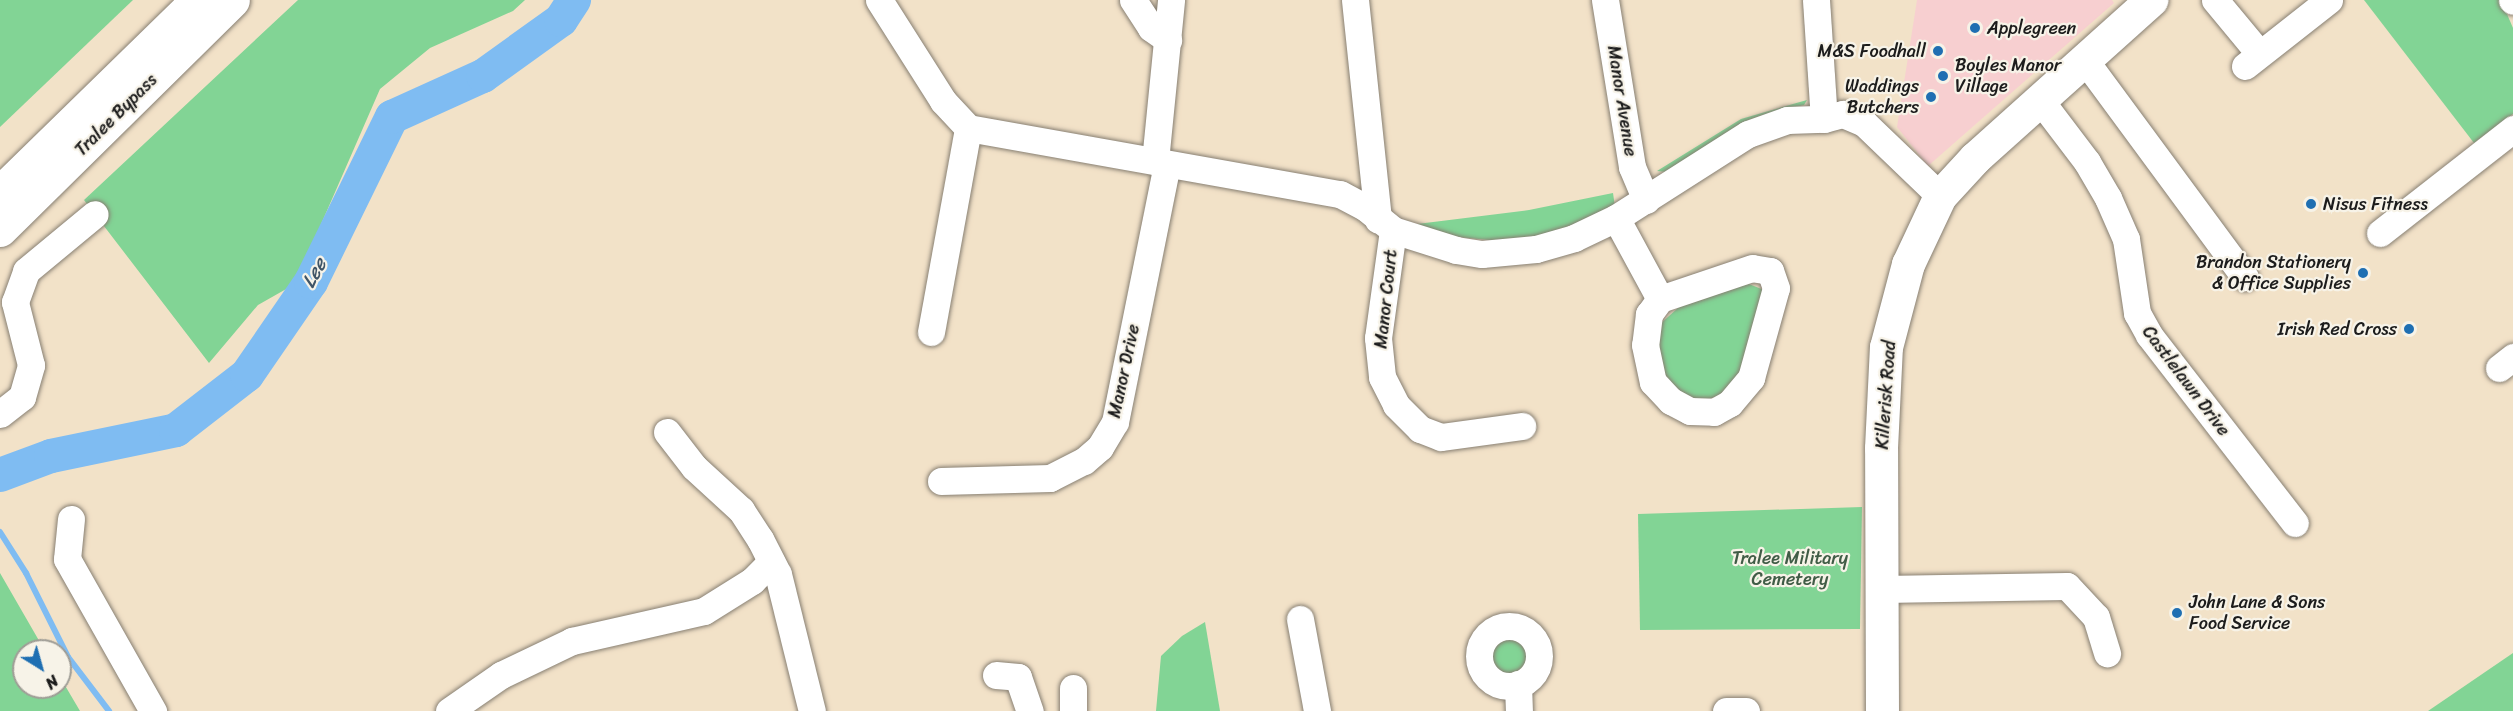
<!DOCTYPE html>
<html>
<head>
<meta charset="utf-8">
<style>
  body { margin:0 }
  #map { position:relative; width:2513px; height:711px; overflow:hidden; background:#f2e2c8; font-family:Sriracha,sans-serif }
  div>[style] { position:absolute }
  .built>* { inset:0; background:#f7cfd0 }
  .green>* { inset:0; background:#82d495 }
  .round { border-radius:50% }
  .stream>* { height:6px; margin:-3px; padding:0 3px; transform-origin:3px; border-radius:3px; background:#7fbcf2 }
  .river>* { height:34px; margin:-17px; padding:0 17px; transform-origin:17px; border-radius:17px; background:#7fbcf2 }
  .roads { filter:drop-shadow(0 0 2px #877f72) drop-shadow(0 0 2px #877f72) }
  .minor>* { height:27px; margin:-13.5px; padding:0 13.5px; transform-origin:13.5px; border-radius:13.5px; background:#fff }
  .minor>.ring { margin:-13.5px; padding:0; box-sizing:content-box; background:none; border:27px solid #fff; border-radius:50% }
  .major>* { height:33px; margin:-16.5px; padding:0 16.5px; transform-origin:16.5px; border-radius:16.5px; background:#fff }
  .dots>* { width:16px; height:16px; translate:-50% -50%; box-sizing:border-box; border:3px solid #f7f3e8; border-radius:50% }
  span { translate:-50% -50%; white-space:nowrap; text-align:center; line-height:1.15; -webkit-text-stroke:4.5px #f7f3e8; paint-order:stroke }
  .poi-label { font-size:18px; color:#1c1c1c }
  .left { translate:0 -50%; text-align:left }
  .right { translate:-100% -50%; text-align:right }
  .street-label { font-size:18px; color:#1c1c1c }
  .park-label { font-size:18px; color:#405c46 }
  .water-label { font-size:20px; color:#3f5467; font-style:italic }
  .north { position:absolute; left:12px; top:639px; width:60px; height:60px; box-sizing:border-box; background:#f7f3e8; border:2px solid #9f9d96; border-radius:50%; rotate:143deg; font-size:16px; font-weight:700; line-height:24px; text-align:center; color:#1c1c1c }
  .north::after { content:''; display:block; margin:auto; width:21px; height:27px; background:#1f6fb2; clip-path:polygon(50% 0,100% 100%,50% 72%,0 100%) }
</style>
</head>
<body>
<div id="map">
  <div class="built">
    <div style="clip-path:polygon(1917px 0,2112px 0,2114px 3px,1928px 166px,1897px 127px)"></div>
  </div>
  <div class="green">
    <div style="clip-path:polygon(0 0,133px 0,0 127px)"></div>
    <div style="clip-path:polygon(298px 0,525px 0,513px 11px,430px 48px,380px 89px,295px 284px,258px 305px,209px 363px,84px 200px)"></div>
    <div style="clip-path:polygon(2364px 0,2501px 0,2513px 28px,2513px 114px,2474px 143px)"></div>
    <div style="clip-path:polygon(1807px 100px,1804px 105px,1787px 109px,1667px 172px,1657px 171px,1741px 119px)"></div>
    <div style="clip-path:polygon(1613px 193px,1615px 207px,1565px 232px,1500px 241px,1436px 235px,1417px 224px,1529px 210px)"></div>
    <div style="clip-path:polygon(1749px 284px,1764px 290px,1765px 305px,1732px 391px,1697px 403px,1668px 390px,1656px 342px,1659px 325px,1689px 298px)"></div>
    <div style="clip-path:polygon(1862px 507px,1860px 629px,1640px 630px,1638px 514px)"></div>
    <div style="clip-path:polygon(0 573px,45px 651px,24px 651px,24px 687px,60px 687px,60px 677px,80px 711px,0 711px)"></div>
    <div style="clip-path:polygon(1205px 622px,1220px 711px,1156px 711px,1161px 656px,1182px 636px)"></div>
    <div class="round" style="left:1489px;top:635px;width:40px;height:40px"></div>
    <div style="clip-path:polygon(2513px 653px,2513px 711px,2428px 711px)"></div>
  </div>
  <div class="stream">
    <div style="left:0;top:532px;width:49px;rotate:57.6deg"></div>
    <div style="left:26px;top:573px;width:94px;rotate:63.4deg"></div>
    <div style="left:68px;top:657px;width:68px;rotate:52.8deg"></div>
  </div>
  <div class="river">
    <div style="left:0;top:475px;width:54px;rotate:-20.4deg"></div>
    <div style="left:51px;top:456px;width:128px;rotate:-11.7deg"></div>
    <div style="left:176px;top:430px;width:90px;rotate:-37.8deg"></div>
    <div style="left:247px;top:375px;width:113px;rotate:-55.5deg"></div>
    <div style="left:311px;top:282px;width:184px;rotate:-63.9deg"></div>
    <div style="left:392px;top:117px;width:100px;rotate:-24.3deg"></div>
    <div style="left:483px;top:76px;width:96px;rotate:-35.7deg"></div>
    <div style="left:561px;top:20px;width:24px;rotate:-57deg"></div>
  </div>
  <div class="roads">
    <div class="minor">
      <div style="left:879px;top:0;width:120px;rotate:57.6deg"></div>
      <div style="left:943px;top:101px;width:37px;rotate:47deg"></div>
      <div style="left:968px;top:128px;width:378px;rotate:10.1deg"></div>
      <div style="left:1340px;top:194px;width:30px;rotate:28deg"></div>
      <div style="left:1366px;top:208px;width:35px;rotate:39deg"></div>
      <div style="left:1393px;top:230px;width:66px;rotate:17.6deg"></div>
      <div style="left:1456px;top:250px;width:26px;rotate:9deg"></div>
      <div style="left:1482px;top:254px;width:54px;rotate:-5.3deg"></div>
      <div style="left:1536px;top:249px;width:40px;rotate:-16deg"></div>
      <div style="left:1574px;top:238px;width:47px;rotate:-25.5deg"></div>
      <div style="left:1616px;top:218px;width:156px;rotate:-32.5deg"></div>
      <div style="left:1748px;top:134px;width:41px;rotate:-19.7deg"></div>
      <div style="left:1787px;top:120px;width:37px;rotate:-2deg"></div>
      <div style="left:1824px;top:119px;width:20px;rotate:-15deg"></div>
      <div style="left:1843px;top:114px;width:23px;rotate:23deg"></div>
      <div style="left:1864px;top:123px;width:105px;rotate:43.8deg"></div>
      <div style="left:1133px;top:0;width:33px;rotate:57deg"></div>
      <div style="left:1151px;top:28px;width:21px;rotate:35deg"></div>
      <div style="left:1355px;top:0;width:221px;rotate:84deg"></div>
      <div style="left:1605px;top:0;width:169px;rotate:80.8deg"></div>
      <div style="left:1632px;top:167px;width:36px;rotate:67deg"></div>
      <div style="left:1816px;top:0;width:119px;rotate:86.2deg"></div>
      <div style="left:2215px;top:0;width:69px;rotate:50.3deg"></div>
      <div style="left:2512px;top:0;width:1px;rotate:45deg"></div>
      <div style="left:2084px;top:59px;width:271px;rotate:53.6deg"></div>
      <div style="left:2245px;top:66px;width:107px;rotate:-38.2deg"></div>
      <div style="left:2040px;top:100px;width:78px;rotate:52.8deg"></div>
      <div style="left:2087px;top:162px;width:42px;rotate:59.7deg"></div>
      <div style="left:2108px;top:198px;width:45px;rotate:66.3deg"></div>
      <div style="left:2126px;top:239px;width:75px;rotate:81.5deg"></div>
      <div style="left:2137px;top:313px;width:25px;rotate:61deg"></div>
      <div style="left:2149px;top:335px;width:238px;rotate:52.2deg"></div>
      <div style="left:1155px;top:161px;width:162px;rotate:-84.3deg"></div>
      <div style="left:1616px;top:218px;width:92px;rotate:61.5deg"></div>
      <div style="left:1660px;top:299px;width:19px;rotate:126deg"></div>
      <div style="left:1649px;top:314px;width:31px;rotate:97deg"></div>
      <div style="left:1645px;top:345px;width:38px;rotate:78deg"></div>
      <div style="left:1653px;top:382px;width:26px;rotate:47deg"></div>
      <div style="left:1671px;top:401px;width:21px;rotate:28deg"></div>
      <div style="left:1690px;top:411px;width:24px;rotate:2deg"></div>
      <div style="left:1714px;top:412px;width:18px;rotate:-29deg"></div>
      <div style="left:1730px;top:403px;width:33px;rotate:-50deg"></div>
      <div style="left:1751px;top:378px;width:93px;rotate:-74.5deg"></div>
      <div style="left:1776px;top:288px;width:18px;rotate:-109deg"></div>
      <div style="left:1770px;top:271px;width:18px;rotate:-171deg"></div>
      <div style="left:1752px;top:268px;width:97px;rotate:161.4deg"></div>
      <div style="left:1393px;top:230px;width:109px;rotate:97.9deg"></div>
      <div style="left:1378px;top:338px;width:39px;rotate:84deg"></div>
      <div style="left:1382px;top:377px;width:31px;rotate:63deg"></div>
      <div style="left:1396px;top:405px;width:34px;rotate:45deg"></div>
      <div style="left:1420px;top:429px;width:22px;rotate:21deg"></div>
      <div style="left:1441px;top:437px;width:82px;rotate:-7.7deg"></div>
      <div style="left:2380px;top:233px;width:169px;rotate:-38deg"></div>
      <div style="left:931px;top:332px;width:207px;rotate:-79.7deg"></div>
      <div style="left:2499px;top:368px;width:18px;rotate:-38deg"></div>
      <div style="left:0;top:414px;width:28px;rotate:-38deg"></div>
      <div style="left:22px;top:397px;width:33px;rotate:-74deg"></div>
      <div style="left:31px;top:365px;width:65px;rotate:-104.3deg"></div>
      <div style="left:15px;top:302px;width:33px;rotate:-70deg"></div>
      <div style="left:26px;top:271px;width:89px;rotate:-39.6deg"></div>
      <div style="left:667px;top:432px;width:44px;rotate:52.4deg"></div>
      <div style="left:694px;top:467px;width:64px;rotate:42.5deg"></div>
      <div style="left:741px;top:510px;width:35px;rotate:57deg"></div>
      <div style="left:760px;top:539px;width:39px;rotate:63deg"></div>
      <div style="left:778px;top:574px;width:141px;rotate:76.1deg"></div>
      <div style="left:941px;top:481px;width:109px;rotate:-1.6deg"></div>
      <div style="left:1050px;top:478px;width:38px;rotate:-27deg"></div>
      <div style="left:1084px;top:461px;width:21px;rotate:-41deg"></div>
      <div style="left:1100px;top:447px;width:29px;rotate:-59deg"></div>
      <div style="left:1115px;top:422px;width:263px;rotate:-78.6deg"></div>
      <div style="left:71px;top:519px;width:40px;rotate:95.7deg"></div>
      <div style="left:67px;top:559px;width:175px;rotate:60.5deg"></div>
      <div style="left:1882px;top:589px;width:185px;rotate:-0.9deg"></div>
      <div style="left:2067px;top:586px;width:42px;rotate:46.9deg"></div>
      <div style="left:2096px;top:617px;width:38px;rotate:73deg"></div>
      <div style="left:1300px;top:619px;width:94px;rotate:79.5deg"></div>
      <div class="ring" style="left:1479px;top:626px;width:33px;height:33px"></div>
      <div style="left:996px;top:675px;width:22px;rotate:5deg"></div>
      <div style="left:1018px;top:677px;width:36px;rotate:71deg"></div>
      <div style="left:1518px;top:684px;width:27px;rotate:88deg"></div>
      <div style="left:449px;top:711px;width:63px;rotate:-34.7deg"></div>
      <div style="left:501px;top:675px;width:79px;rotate:-25.6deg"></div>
      <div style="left:572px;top:641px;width:135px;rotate:-12.8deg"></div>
      <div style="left:704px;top:611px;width:57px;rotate:-32deg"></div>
      <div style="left:752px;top:581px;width:27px;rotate:-45deg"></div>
      <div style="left:1073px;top:711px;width:23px;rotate:-90deg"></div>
      <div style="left:1726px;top:711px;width:20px"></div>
    </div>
    <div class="major">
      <div style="left:0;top:192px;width:275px;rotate:-44.3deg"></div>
      <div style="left:0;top:230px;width:327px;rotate:-44.6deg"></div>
      <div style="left:1882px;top:711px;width:263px;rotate:-90.2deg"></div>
      <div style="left:1881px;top:448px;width:101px;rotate:-87.2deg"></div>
      <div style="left:1886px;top:347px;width:86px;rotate:-75.2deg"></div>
      <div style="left:1908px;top:264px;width:75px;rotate:-64.8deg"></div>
      <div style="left:1940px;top:196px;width:52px;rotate:-47.4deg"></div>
      <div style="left:1975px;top:158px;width:237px;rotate:-41.9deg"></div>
    </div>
  </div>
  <div class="dots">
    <div style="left:1975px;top:28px;background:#1f6fb2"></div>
    <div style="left:1938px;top:51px;background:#1f6fb2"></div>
    <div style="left:1943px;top:76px;background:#1f6fb2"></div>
    <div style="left:1931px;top:97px;background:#1f6fb2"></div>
    <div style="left:2311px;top:204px;background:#1f6fb2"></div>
    <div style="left:2363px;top:273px;background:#1f6fb2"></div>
    <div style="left:2409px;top:329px;background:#1f6fb2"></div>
    <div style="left:2177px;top:613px;background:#1f6fb2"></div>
  </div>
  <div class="poi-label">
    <span class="left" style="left:1987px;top:28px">Applegreen</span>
    <span class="right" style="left:1926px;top:51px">M&amp;S Foodhall</span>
    <span class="left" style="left:1955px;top:76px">Boyles Manor<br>Village</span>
    <span class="right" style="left:1919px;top:97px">Waddings<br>Butchers</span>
    <span class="left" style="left:2323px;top:204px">Nisus Fitness</span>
    <span class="right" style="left:2351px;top:273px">Brandon Stationery<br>&amp; Office Supplies</span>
    <span class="right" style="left:2397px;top:329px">Irish Red Cross</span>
    <span class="left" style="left:2189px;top:613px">John Lane &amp; Sons<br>Food Service</span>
  </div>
  <div class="street-label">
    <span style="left:1622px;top:101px;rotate:81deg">Manor Avenue</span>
    <span style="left:116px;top:115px;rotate:-45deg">Tralee Bypass</span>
    <span style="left:1386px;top:299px;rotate:-84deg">Manor Court</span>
    <span style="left:1124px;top:371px;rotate:-78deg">Manor Drive</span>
    <span style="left:2186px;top:381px;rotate:53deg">Castlelawn Drive</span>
    <span style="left:1886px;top:395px;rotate:-86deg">Killerisk Road</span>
  </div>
  <div class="park-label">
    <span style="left:1790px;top:569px">Tralee Military<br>Cemetery</span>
  </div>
  <div class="water-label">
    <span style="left:314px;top:273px;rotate:-61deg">Lee</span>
  </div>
  <div class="north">N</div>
</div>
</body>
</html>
